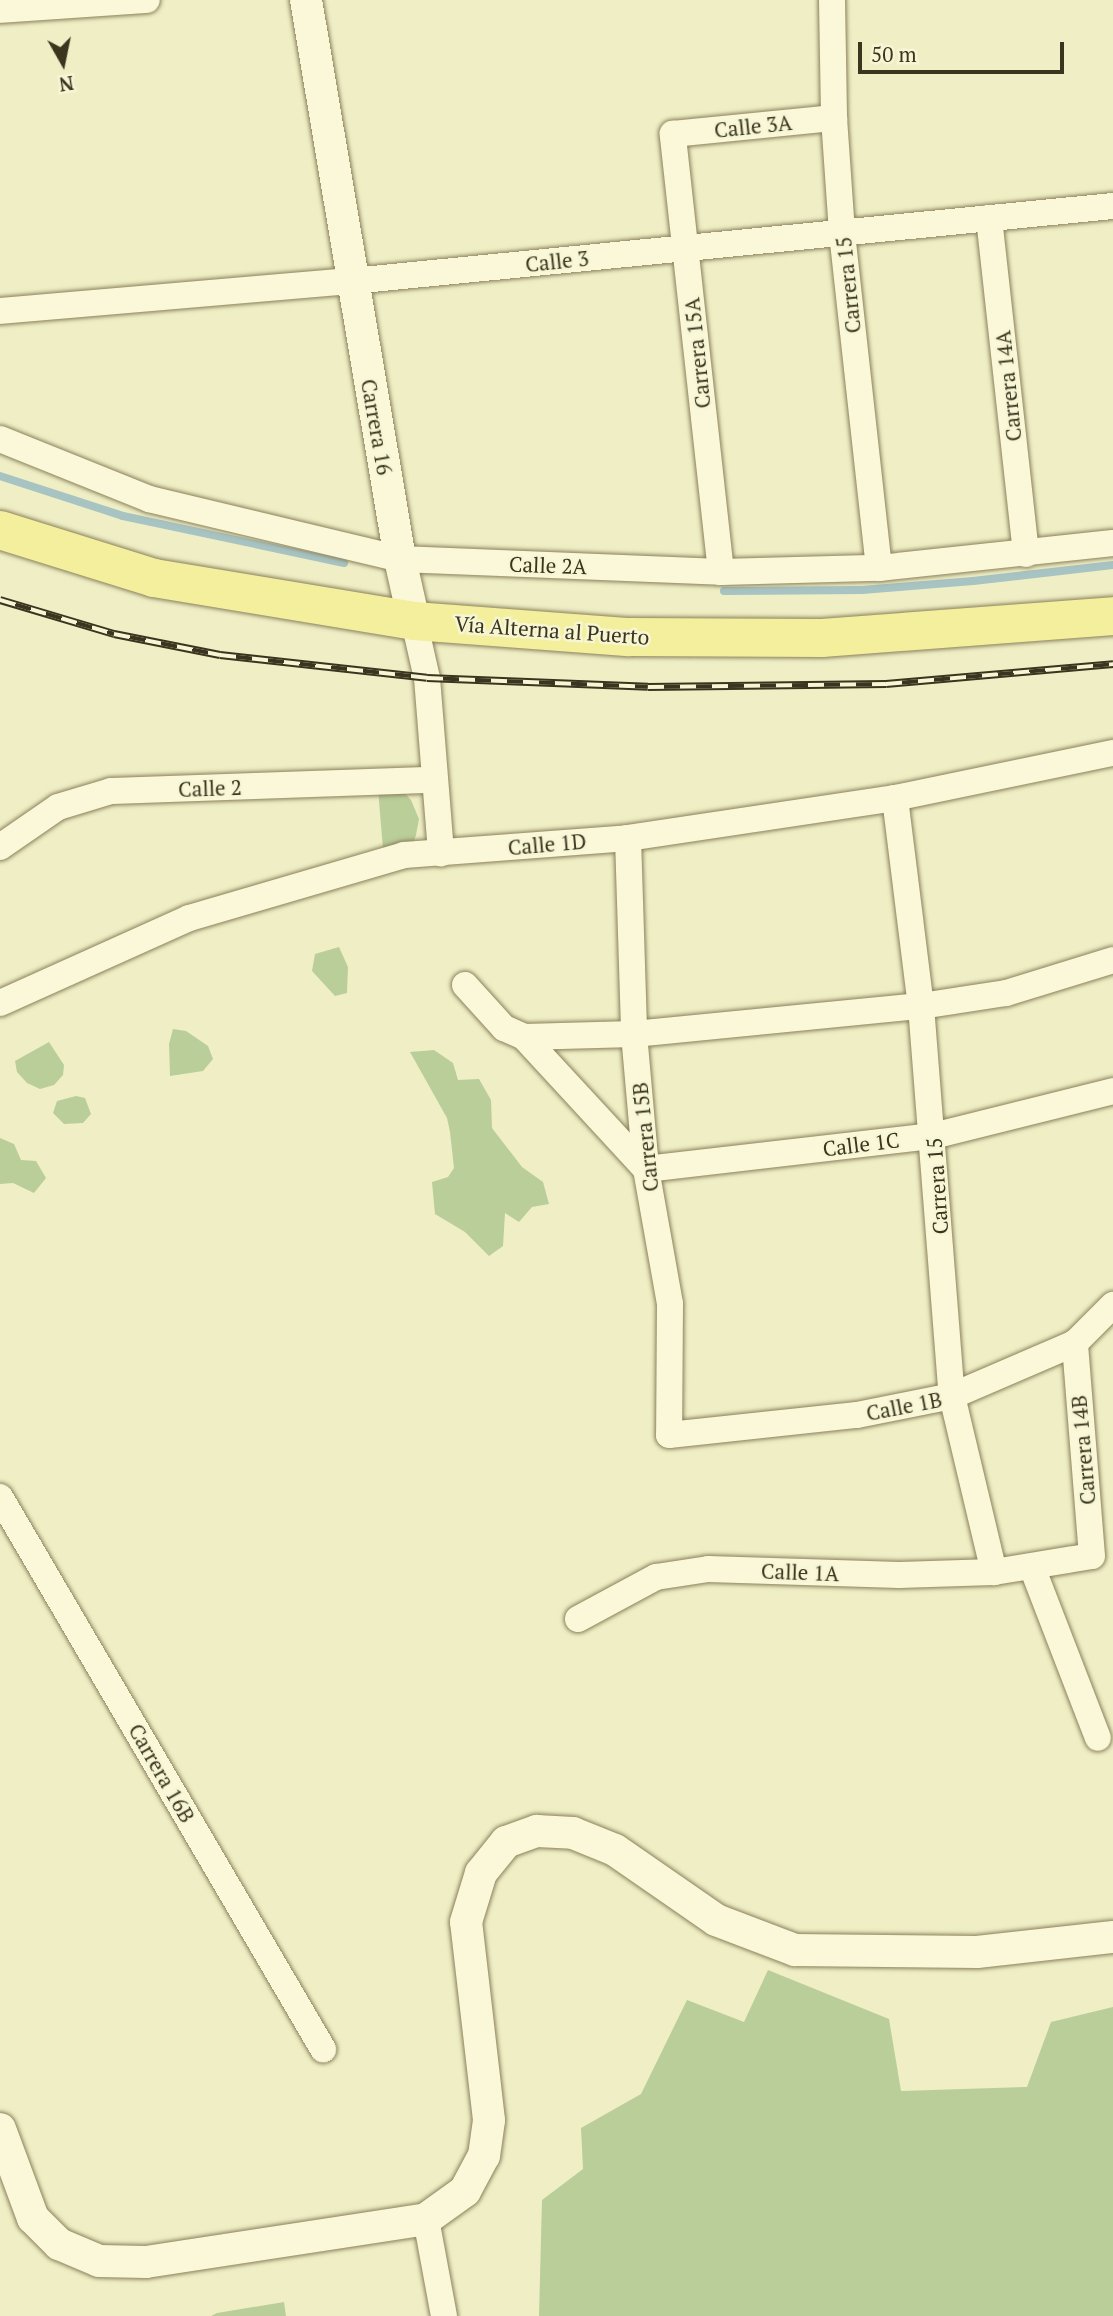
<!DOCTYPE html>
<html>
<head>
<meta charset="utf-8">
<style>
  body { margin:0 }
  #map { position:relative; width:1113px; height:2316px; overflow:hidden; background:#efeec5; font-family:"PT Serif",serif }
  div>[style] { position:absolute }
  .green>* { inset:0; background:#bace99 }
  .stream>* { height:8px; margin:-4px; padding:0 4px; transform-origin:4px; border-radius:4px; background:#a7c3c2 }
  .roads { filter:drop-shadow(0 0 2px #8b815b) drop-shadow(0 0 2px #8b815b) }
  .minor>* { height:26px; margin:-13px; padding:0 13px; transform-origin:13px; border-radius:13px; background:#faf8d9 }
  .tertiary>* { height:32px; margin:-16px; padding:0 16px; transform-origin:16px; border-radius:16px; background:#faf8d9 }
  .primary>* { height:38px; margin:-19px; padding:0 19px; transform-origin:19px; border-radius:19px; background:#f3ef9d }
  .rail>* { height:8px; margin-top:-4px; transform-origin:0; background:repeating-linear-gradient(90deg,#f6f6d5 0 16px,#3b341f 0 32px); box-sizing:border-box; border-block:2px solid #3b341f }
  span { translate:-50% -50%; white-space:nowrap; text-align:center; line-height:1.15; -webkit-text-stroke:5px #f6f6d5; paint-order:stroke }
  .street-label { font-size:21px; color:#3b341f }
  .north { position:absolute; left:28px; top:28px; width:70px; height:70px; -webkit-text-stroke:5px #f6f6d5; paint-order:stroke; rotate:171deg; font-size:19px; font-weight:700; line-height:28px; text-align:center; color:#3b341f }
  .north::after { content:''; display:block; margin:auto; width:24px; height:32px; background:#3b341f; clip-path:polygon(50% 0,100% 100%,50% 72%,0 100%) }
  .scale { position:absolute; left:858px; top:42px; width:206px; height:32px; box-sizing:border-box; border:4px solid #3b341f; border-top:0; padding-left:9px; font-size:21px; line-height:24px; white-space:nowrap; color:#3b341f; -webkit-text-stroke:5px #f6f6d5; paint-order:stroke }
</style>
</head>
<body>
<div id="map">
  <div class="green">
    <div style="clip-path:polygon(399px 787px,411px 800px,419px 819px,416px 835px,413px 844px,383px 849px,378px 789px)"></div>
    <div style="clip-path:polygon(339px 947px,348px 967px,347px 993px,335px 996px,312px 971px,315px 954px)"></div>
    <div style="clip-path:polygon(173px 1029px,186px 1031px,208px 1046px,213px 1059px,203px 1071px,170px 1076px,169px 1044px)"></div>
    <div style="clip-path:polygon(49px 1042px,64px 1065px,63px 1075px,54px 1085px,40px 1089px,27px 1083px,17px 1072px,15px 1061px)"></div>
    <div style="clip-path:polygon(434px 1050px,453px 1063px,458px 1080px,479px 1079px,491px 1100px,492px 1128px,522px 1167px,543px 1182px,549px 1204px,532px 1207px,519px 1222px,505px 1213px,503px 1246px,489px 1256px,465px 1232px,435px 1214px,432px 1182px,448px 1177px,454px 1168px,450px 1132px,447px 1118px,410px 1052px)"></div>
    <div style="clip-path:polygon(76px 1096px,85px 1098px,91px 1114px,83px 1123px,64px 1124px,53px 1113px,57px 1101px)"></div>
    <div style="clip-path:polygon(0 1138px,14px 1144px,21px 1160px,36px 1161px,46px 1178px,34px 1193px,13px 1183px,0 1184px)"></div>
    <div style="clip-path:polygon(768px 1970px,889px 2019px,901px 2091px,1027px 2087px,1051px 2022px,1113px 2007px,1113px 2316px,539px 2316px,542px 2200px,583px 2169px,581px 2128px,641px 2094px,687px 2000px,744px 2022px)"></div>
    <div style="clip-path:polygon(284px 2302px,286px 2316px,211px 2316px,217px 2313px)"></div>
  </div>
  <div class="stream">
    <div style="left:0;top:476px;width:129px;rotate:18deg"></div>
    <div style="left:123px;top:516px;width:226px;rotate:12deg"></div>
    <div style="left:724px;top:591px;width:138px;rotate:-0.4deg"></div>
    <div style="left:862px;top:590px;width:111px;rotate:-4.6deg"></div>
    <div style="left:973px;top:581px;width:141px;rotate:-6.5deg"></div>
  </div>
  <div class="roads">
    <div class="minor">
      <div style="left:832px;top:0;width:118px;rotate:89deg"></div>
      <div style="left:834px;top:118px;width:115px;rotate:86deg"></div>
      <div style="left:842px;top:233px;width:337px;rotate:83.7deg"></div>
      <div style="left:0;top:10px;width:147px;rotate:-3.9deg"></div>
      <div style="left:989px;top:218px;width:338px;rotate:83.7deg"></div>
      <div style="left:0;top:311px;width:353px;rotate:-4.9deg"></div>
      <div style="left:352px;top:281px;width:765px;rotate:-5.63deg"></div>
      <div style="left:0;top:439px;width:161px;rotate:21.9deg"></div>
      <div style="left:149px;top:499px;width:258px;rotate:13.4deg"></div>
      <div style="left:400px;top:559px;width:321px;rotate:2.3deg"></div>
      <div style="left:721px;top:572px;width:158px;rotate:-1.5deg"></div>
      <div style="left:879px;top:568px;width:235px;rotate:-6.1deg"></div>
      <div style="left:721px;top:572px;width:441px;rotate:-96.3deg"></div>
      <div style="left:673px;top:134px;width:162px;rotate:-5.7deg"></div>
      <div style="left:414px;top:621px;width:58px;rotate:77.2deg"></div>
      <div style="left:427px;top:678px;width:176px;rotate:85.4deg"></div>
      <div style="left:895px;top:798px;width:210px;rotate:82.9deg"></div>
      <div style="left:921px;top:1006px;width:391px;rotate:85.5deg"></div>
      <div style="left:952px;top:1396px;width:181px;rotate:76.6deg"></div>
      <div style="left:628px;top:838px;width:196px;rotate:88.2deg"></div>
      <div style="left:634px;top:1034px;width:136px;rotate:84.9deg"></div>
      <div style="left:646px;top:1169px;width:137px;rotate:79.9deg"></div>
      <div style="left:670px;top:1304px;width:131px;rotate:90.4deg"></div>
      <div style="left:669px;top:1435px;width:189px;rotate:-6.1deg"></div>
      <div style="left:857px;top:1415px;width:97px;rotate:-11.3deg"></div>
      <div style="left:952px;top:1396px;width:134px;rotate:-23.3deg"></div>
      <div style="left:1075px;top:1343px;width:54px;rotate:-45deg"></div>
      <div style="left:0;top:847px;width:70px;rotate:-34.6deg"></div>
      <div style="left:58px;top:807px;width:55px;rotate:-16.8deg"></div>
      <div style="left:111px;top:791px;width:323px;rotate:-2deg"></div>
      <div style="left:465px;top:985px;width:58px;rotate:47.8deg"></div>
      <div style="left:504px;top:1028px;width:22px;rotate:24deg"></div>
      <div style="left:524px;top:1037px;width:110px;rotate:-1.6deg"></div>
      <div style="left:634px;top:1034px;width:288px;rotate:-5.6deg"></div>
      <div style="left:921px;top:1006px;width:86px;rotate:-8.7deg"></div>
      <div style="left:1006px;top:993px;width:112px;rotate:-17.1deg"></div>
      <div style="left:0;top:1003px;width:207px;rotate:-24.2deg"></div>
      <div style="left:189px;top:918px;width:224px;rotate:-16.3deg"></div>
      <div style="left:404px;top:855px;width:225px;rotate:-4.3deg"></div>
      <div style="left:628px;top:838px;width:270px;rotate:-8.5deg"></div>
      <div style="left:895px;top:798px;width:223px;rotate:-11.7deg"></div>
      <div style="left:524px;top:1037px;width:180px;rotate:47.3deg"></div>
      <div style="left:646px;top:1169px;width:289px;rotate:-6.6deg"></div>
      <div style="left:933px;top:1136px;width:186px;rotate:-14deg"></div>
      <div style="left:0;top:1497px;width:640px;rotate:59.67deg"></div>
      <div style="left:1032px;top:1567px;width:183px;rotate:68.9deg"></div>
      <div style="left:578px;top:1619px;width:89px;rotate:-28.3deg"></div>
      <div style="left:656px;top:1577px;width:53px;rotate:-8.7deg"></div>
      <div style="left:708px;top:1569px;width:191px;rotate:1.8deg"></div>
      <div style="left:899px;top:1575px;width:95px;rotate:-1.8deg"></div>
      <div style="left:994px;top:1572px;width:99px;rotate:-9.3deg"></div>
      <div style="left:1092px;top:1556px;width:214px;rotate:-94.6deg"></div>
      <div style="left:426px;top:2219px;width:99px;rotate:79.5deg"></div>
    </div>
    <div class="tertiary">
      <div style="left:306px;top:0;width:567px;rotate:80.45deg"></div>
      <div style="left:400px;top:559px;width:64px;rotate:77.3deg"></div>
      <div style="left:0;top:2129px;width:95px;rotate:69.7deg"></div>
      <div style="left:33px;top:2218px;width:37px;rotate:45deg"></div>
      <div style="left:59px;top:2244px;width:43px;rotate:23deg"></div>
      <div style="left:99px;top:2261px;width:47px;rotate:1.2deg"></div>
      <div style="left:146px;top:2262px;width:283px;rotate:-8.7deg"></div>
      <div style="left:426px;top:2219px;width:48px;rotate:-35.7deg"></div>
      <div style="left:465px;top:2191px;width:40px;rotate:-62deg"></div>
      <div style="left:484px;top:2156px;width:36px;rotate:-82deg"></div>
      <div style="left:489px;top:2120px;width:199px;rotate:-96.6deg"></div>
      <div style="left:466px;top:1922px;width:51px;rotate:-73deg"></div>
      <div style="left:481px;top:1873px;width:40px;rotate:-51deg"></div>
      <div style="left:506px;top:1842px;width:33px;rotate:-20deg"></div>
      <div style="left:537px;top:1831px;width:36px;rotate:3deg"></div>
      <div style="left:573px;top:1833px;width:45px;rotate:22deg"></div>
      <div style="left:615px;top:1850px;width:123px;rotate:34.7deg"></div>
      <div style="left:716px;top:1920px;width:85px;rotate:20.8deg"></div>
      <div style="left:795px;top:1950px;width:182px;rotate:0.6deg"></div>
      <div style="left:977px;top:1952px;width:137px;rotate:-6.3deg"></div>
    </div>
    <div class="primary">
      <div style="left:0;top:530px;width:161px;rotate:17.3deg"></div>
      <div style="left:154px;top:578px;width:264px;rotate:9.4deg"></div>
      <div style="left:414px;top:621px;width:216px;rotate:4.3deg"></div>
      <div style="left:629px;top:637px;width:193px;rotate:0.3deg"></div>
      <div style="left:822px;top:638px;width:292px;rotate:-4.3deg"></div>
    </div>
  </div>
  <div class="rail">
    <div style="left:0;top:600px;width:119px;rotate:16.6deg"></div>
    <div style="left:114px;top:634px;width:108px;rotate:11.2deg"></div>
    <div style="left:220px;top:655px;width:208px;rotate:6.3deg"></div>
    <div style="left:427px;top:678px;width:221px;rotate:2.3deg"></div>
    <div style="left:648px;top:687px;width:238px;rotate:-0.7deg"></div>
    <div style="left:886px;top:684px;width:228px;rotate:-5deg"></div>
  </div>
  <div class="street-label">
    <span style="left:753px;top:126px;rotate:-6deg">Calle 3A</span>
    <span style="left:557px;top:261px;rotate:-6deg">Calle 3</span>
    <span style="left:848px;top:285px;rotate:-96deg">Carrera 15</span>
    <span style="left:697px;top:353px;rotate:-96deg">Carrera 15A</span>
    <span style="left:1008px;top:386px;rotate:-96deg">Carrera 14A</span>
    <span style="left:377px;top:427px;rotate:80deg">Carrera 16</span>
    <span style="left:548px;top:565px;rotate:2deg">Calle 2A</span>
    <span style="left:552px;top:630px;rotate:4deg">Vía Alterna al Puerto</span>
    <span style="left:210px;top:788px;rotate:-2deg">Calle 2</span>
    <span style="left:547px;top:844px;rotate:-5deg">Calle 1D</span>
    <span style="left:645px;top:1137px;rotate:-96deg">Carrera 15B</span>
    <span style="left:861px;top:1144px;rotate:-7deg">Calle 1C</span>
    <span style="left:937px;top:1186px;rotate:-94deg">Carrera 15</span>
    <span style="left:904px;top:1406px;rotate:-11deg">Calle 1B</span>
    <span style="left:1083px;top:1450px;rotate:-95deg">Carrera 14B</span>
    <span style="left:800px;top:1572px;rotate:2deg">Calle 1A</span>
    <span style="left:162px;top:1773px;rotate:60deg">Carrera 16B</span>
  </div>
  <div class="north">N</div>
  <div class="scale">50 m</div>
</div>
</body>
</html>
